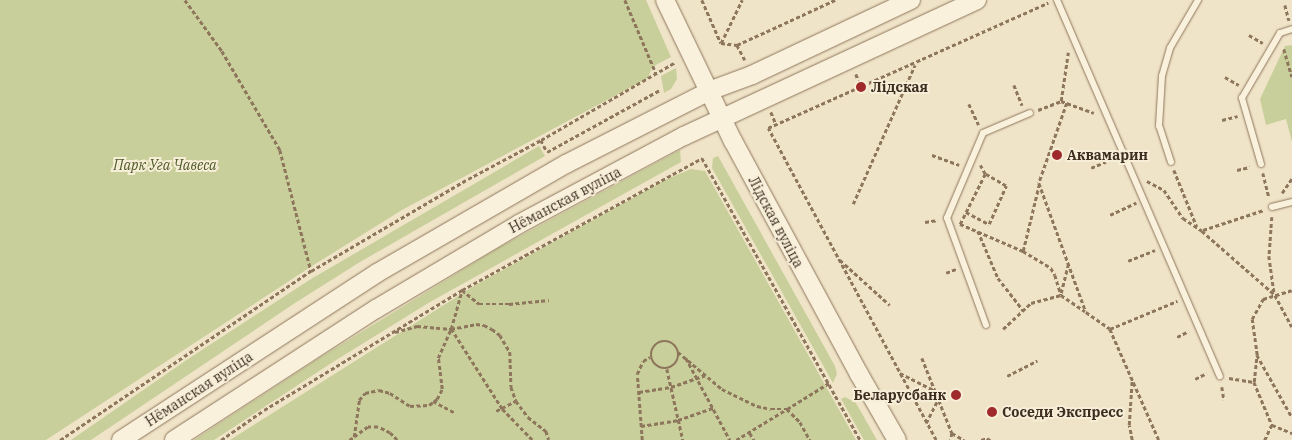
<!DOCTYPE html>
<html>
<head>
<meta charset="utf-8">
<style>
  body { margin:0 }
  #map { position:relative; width:1292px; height:440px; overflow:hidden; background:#f0e4c8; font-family:"IBM Plex Serif",serif }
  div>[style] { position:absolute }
  .green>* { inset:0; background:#c9cf9b }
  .path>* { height:2.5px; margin-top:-1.25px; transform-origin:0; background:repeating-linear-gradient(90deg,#8d765c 0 4px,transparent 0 6.5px) }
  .path>.ring { margin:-1.25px; padding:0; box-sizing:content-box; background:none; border:2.5px solid #8d765c; border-radius:50% }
  .roads { filter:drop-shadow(0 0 1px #8d765c) drop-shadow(0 0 1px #8d765c) }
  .service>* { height:6px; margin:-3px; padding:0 3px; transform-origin:3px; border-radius:3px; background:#faf1dc }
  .secondary>* { height:18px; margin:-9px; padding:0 9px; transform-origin:9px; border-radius:9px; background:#faf1dc }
  .dots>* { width:14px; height:14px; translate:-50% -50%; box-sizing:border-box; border:2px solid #f7eed8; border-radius:50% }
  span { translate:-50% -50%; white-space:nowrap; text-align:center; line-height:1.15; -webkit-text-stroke:4px #f7eed8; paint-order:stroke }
  .poi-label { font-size:14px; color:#3d2e20; font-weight:700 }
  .left { translate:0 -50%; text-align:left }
  .right { translate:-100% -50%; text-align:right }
  .park-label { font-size:14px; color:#4d5a26; font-style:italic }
  .street-label { font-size:14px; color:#3d2e20 }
</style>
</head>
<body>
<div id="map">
  <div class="green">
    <div style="clip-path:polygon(0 0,646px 0,671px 57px,652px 67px,648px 78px,402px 210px,312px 266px,46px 440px,0 440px)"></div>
    <div style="clip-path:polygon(1292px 45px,1292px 142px,1286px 119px,1266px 125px,1260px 99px,1285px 46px)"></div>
    <div style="clip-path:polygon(676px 68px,677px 79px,671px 89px,664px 93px,661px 76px)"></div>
    <div style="clip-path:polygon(539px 146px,545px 156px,360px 262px,295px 303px,91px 440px,71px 440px,188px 359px,311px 279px)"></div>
    <div style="clip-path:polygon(680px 150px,681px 162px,430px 302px,333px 362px,214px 440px,194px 440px,316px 360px,498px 248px)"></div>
    <div style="clip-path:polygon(718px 156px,835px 366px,837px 374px,833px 383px,712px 168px,713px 158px)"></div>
    <div style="clip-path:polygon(691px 169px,705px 171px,856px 440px,230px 440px,474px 286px,665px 180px)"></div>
    <div style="clip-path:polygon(845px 397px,856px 403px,877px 440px,864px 440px,841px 399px)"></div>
  </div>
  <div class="path">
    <div style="left:185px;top:0;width:63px;rotate:54deg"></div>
    <div style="left:222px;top:51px;width:115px;rotate:59.6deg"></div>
    <div style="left:280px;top:150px;width:125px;rotate:75.6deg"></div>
    <div style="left:625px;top:0;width:79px;rotate:67deg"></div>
    <div style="left:702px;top:0;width:47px;rotate:66.2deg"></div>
    <div style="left:1285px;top:5px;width:16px;rotate:75deg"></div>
    <div style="left:1249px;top:35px;width:16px;rotate:30deg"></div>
    <div style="left:721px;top:43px;width:16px;rotate:7deg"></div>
    <div style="left:737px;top:45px;width:108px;rotate:-24.7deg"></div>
    <div style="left:721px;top:43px;width:48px;rotate:-64deg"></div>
    <div style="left:737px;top:45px;width:17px;rotate:62deg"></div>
    <div style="left:1284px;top:49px;width:29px;rotate:74deg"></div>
    <div style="left:856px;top:74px;width:14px;rotate:69deg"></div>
    <div style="left:1225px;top:77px;width:16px;rotate:30deg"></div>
    <div style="left:1014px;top:85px;width:22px;rotate:68deg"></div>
    <div style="left:1061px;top:101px;width:49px;rotate:-81.7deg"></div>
    <div style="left:1067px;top:103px;width:85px;rotate:109.3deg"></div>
    <div style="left:1039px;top:183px;width:137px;rotate:70deg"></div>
    <div style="left:1086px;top:312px;width:29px;rotate:35deg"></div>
    <div style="left:1110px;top:329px;width:73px;rotate:-22.7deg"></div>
    <div style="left:969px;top:104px;width:23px;rotate:65deg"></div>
    <div style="left:1038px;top:110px;width:25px;rotate:-21deg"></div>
    <div style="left:1061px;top:101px;width:35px;rotate:20deg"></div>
    <div style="left:771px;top:112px;width:13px;rotate:67deg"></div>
    <div style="left:1222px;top:120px;width:16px;rotate:-14deg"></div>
    <div style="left:541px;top:140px;width:13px;rotate:63deg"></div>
    <div style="left:547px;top:152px;width:129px;rotate:-28.8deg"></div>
    <div style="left:932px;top:155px;width:29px;rotate:20deg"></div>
    <div style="left:1091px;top:168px;width:26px;rotate:-23deg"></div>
    <div style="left:1174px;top:170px;width:61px;rotate:68deg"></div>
    <div style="left:1237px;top:170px;width:13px;rotate:-13deg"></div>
    <div style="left:1263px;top:173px;width:25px;rotate:76deg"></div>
    <div style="left:1147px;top:181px;width:19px;rotate:28deg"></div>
    <div style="left:1164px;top:190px;width:34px;rotate:56deg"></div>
    <div style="left:1183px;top:218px;width:23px;rotate:34deg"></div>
    <div style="left:1202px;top:231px;width:97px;rotate:41.2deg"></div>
    <div style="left:1275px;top:295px;width:36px;rotate:62deg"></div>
    <div style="left:1282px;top:193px;width:18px;rotate:-56deg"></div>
    <div style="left:853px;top:204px;width:152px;rotate:-66deg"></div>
    <div style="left:966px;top:212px;width:26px;rotate:28deg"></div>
    <div style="left:989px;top:224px;width:42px;rotate:-65.9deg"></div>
    <div style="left:1006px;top:186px;width:24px;rotate:-150deg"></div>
    <div style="left:1110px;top:215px;width:29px;rotate:-25deg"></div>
    <div style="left:1272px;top:217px;width:39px;rotate:94deg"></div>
    <div style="left:1269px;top:256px;width:37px;rotate:82deg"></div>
    <div style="left:925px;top:222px;width:13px;rotate:-9deg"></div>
    <div style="left:960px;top:224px;width:69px;rotate:23.2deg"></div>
    <div style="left:1023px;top:251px;width:33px;rotate:31deg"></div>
    <div style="left:1051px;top:268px;width:8px;rotate:60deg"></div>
    <div style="left:1055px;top:275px;width:21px;rotate:73deg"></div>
    <div style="left:1061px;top:295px;width:29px;rotate:34deg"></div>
    <div style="left:960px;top:224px;width:56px;rotate:-63.4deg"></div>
    <div style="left:985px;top:174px;width:10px;rotate:-119deg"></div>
    <div style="left:1203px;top:230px;width:64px;rotate:-18.2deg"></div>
    <div style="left:978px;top:231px;width:51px;rotate:66.9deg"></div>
    <div style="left:998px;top:278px;width:41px;rotate:52deg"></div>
    <div style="left:1023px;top:251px;width:68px;rotate:-76.4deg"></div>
    <div style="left:840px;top:260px;width:67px;rotate:42deg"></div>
    <div style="left:1128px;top:261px;width:29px;rotate:-22deg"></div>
    <div style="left:946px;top:273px;width:11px;rotate:-22deg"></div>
    <div style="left:1061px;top:293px;width:32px;rotate:-76deg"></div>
    <div style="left:1003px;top:329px;width:38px;rotate:-43deg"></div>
    <div style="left:1031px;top:303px;width:30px;rotate:-15deg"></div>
    <div style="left:1110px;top:329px;width:121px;rotate:66.2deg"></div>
    <div style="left:395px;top:332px;width:23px;rotate:-15deg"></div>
    <div style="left:417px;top:326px;width:34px;rotate:5deg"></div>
    <div style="left:451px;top:329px;width:25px;rotate:-11deg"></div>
    <div style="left:476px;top:324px;width:8px;rotate:7deg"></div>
    <div style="left:484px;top:325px;width:9px;rotate:27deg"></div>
    <div style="left:492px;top:329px;width:10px;rotate:37deg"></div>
    <div style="left:500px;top:335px;width:20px;rotate:60deg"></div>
    <div style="left:510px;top:352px;width:35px;rotate:88deg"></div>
    <div style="left:511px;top:387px;width:15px;rotate:70deg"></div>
    <div style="left:516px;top:401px;width:20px;rotate:53deg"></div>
    <div style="left:528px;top:417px;width:23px;rotate:38deg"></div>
    <div style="left:546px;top:431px;width:9px;rotate:72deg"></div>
    <div style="left:1177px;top:337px;width:13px;rotate:-27deg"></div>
    <div class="ring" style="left:651px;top:341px;width:25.5px;height:25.5px"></div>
    <div style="left:678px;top:352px;width:57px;rotate:40.1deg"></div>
    <div style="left:722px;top:389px;width:39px;rotate:26deg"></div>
    <div style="left:757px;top:406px;width:14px;rotate:12deg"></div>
    <div style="left:771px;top:409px;width:16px"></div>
    <div style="left:787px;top:409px;width:49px;rotate:-31.8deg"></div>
    <div style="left:1257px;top:355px;width:71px;rotate:60.6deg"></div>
    <div style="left:686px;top:358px;width:93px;rotate:61.8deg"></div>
    <div style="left:922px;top:358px;width:81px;rotate:68.2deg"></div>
    <div style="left:952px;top:433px;width:7px;rotate:98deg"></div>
    <div style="left:667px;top:369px;width:73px;rotate:77.3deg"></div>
    <div style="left:900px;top:373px;width:39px;rotate:27deg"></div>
    <div style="left:1007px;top:376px;width:34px;rotate:-27deg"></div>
    <div style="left:1229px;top:378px;width:25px;rotate:9deg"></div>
    <div style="left:1254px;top:382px;width:47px;rotate:67.3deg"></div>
    <div style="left:1272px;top:425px;width:17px;rotate:115deg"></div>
    <div style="left:1195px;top:379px;width:13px;rotate:-27deg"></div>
    <div style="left:1254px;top:382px;width:27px;rotate:-84deg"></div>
    <div style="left:1257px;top:355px;width:36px;rotate:-98deg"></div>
    <div style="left:1252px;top:319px;width:23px;rotate:-61deg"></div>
    <div style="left:1263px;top:299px;width:30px;rotate:-17deg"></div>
    <div style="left:1222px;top:387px;width:13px;rotate:81deg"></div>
    <div style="left:639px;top:392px;width:32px;rotate:-9deg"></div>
    <div style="left:671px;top:387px;width:36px;rotate:-19deg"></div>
    <div style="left:433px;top:401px;width:24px;rotate:28deg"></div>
    <div style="left:496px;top:411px;width:22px;rotate:-27deg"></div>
    <div style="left:926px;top:423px;width:27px;rotate:-63deg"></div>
    <div style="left:1272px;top:425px;width:22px;rotate:22deg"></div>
    <div style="left:641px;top:426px;width:37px;rotate:-9deg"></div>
    <div style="left:678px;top:420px;width:37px;rotate:-19deg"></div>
    <div style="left:750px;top:433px;width:8px;rotate:60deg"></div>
    <div style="left:952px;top:433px;width:14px;rotate:30deg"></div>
    <div style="left:60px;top:440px;width:303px;rotate:-34deg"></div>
    <div style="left:311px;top:271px;width:182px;rotate:-30.4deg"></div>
    <div style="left:468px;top:179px;width:83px;rotate:-28.1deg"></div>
    <div style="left:541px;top:140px;width:154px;rotate:-30.1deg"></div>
    <div style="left:221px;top:440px;width:52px;rotate:-34.9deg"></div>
    <div style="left:264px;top:410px;width:232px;rotate:-31.2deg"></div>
    <div style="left:462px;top:290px;width:274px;rotate:-28.8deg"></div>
    <div style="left:702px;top:158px;width:323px;rotate:60.7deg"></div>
    <div style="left:349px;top:440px;width:6px;rotate:-31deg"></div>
    <div style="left:397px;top:440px;width:10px;rotate:-135deg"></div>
    <div style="left:390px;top:433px;width:13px;rotate:-153deg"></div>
    <div style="left:378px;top:427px;width:10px;rotate:180deg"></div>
    <div style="left:368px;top:427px;width:17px;rotate:144deg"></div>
    <div style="left:354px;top:437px;width:37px;rotate:-82deg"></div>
    <div style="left:359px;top:400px;width:9px;rotate:-49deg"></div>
    <div style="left:365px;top:393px;width:14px;rotate:-12deg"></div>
    <div style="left:379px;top:390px;width:11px;rotate:15deg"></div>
    <div style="left:390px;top:393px;width:24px;rotate:33deg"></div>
    <div style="left:410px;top:406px;width:19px;rotate:-3deg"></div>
    <div style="left:429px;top:405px;width:10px;rotate:-37deg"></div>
    <div style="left:437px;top:399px;width:11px;rotate:-63deg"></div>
    <div style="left:442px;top:389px;width:31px;rotate:-97deg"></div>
    <div style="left:438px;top:358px;width:32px;rotate:-66deg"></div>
    <div style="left:532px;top:440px;width:43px;rotate:-134.1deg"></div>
    <div style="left:502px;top:409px;width:95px;rotate:-122.5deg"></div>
    <div style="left:451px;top:329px;width:41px;rotate:-74.2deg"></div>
    <div style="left:462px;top:290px;width:22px;rotate:39deg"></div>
    <div style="left:479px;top:304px;width:30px"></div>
    <div style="left:509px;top:304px;width:40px;rotate:-5.7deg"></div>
    <div style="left:642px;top:440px;width:66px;rotate:-94.3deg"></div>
    <div style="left:637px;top:374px;width:14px;rotate:-65deg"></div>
    <div style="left:643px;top:361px;width:8px;rotate:-30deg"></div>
    <div style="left:736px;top:440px;width:60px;rotate:-31.3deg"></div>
    <div style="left:787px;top:409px;width:18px;rotate:45deg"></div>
    <div style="left:800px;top:422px;width:21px;rotate:61deg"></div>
    <div style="left:936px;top:440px;width:354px;rotate:-118.3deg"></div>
    <div style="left:768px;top:128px;width:307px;rotate:-24.1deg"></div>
    <div style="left:981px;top:440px;width:6px;rotate:-18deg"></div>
    <div style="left:987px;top:438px;width:4px;rotate:34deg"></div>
    <div style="left:1132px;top:440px;width:15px;rotate:-101deg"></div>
    <div style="left:1129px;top:425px;width:45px;rotate:-86.2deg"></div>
  </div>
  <div class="roads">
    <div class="service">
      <div style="left:1057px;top:0;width:410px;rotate:66.6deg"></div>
      <div style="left:1171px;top:162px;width:38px;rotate:-108deg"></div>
      <div style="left:1159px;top:126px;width:50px;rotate:-86.6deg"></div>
      <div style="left:1162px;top:76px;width:29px;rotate:-74deg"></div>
      <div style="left:1170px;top:48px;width:56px;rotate:-59.7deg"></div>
      <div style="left:1261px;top:164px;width:69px;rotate:-106.1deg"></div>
      <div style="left:1242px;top:98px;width:75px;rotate:-59.7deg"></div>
      <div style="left:1280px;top:33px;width:13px;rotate:-18deg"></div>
      <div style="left:1272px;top:207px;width:21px;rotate:-14deg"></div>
      <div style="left:986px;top:325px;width:114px;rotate:-110deg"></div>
      <div style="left:947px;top:218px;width:92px;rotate:-67deg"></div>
      <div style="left:983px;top:133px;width:51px;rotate:-23.1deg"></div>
    </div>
    <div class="secondary">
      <div style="left:665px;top:0;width:157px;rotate:64.3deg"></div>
      <div style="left:733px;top:141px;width:265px;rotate:61.6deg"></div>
      <div style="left:859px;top:374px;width:76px;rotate:60.1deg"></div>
      <div style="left:121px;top:440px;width:306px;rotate:-33.1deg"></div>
      <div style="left:377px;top:273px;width:218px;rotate:-30deg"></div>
      <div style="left:566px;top:164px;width:161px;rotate:-27deg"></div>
      <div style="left:709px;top:91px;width:46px;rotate:-20.4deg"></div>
      <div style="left:752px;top:75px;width:176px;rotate:-25.3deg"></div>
      <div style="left:174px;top:440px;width:241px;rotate:-33deg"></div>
      <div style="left:376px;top:309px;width:166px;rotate:-30.7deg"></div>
      <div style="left:519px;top:224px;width:187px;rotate:-28.1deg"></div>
      <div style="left:684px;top:136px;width:323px;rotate:-24.9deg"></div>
    </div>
  </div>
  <div class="dots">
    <div style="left:861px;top:87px;background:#9e2a2b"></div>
    <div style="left:1057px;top:155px;background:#9e2a2b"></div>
    <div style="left:956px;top:395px;background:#9e2a2b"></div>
    <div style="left:992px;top:412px;background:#9e2a2b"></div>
  </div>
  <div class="poi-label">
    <span class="left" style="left:871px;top:87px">Лідская</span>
    <span class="left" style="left:1067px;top:155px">Аквамарин</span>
    <span class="right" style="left:946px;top:395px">Беларусбанк</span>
    <span class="left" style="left:1002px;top:412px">Соседи Экспресс</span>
  </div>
  <div class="park-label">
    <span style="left:165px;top:165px">Парк Уга Чавеса</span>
  </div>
  <div class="street-label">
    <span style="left:565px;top:200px;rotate:-28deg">Нёманская вуліца</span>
    <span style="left:776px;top:222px;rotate:62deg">Лідская вуліца</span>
    <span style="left:199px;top:389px;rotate:-33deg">Нёманская вуліца</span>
  </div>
</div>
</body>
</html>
